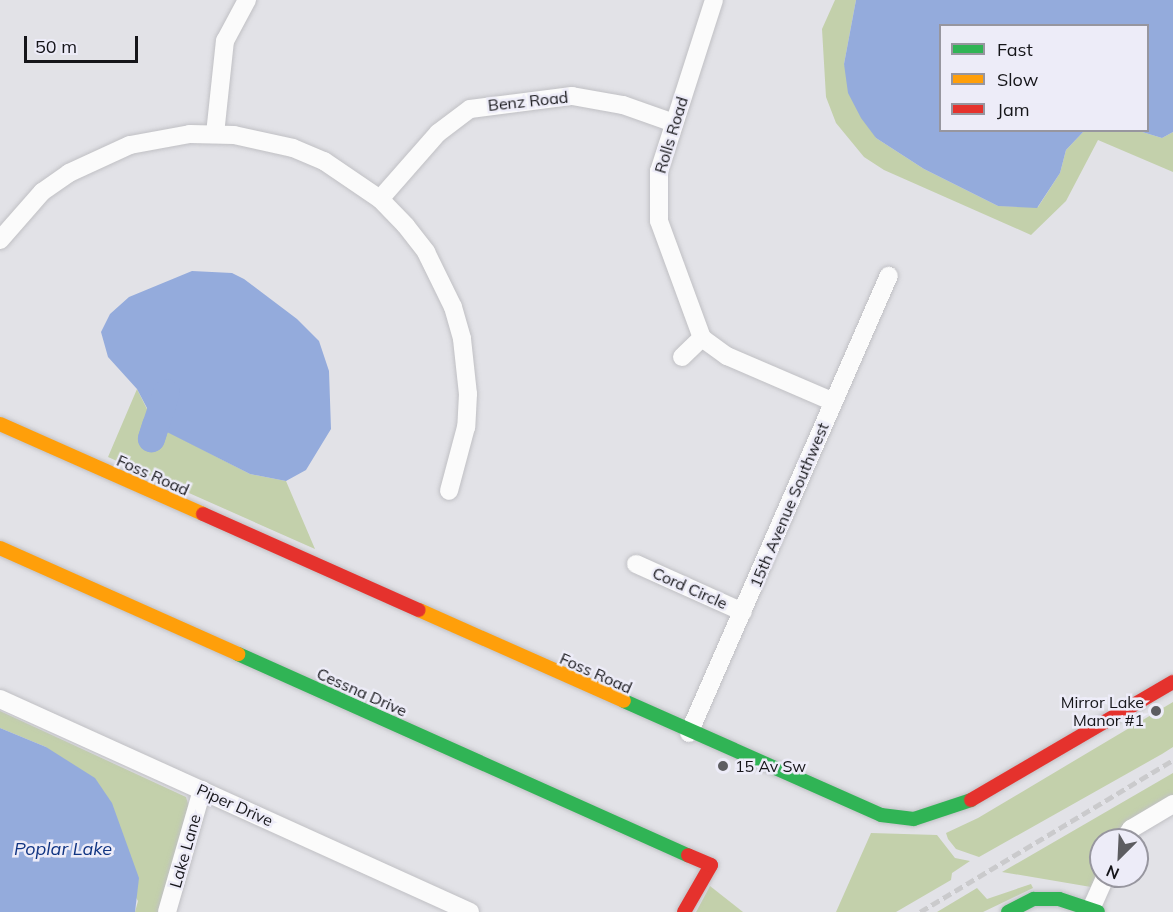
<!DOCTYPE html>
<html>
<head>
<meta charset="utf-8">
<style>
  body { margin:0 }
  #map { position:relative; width:1173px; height:912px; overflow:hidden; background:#e2e2e7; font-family:Mulish,sans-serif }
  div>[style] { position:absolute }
  .green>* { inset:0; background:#c3d0ab }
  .water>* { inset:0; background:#94abdc }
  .river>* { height:27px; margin:-13.5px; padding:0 13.5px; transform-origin:13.5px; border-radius:13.5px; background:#94abdc }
  .roads { filter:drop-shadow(0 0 2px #c0c0c4) drop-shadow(0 0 2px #c0c0c4) }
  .street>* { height:18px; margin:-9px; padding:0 9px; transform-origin:9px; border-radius:9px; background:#fbfbfb }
  .fast>* { height:14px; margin:-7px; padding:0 7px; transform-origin:7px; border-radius:7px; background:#30b455 }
  .slow>* { height:14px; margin:-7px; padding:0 7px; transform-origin:7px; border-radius:7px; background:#ff9f0a }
  .jam>* { height:14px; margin:-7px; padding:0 7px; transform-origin:7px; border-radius:7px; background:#e5322d }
  .rail>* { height:4.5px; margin-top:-2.25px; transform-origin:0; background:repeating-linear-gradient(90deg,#cacacc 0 9px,transparent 0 13.5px) }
  .dots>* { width:16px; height:16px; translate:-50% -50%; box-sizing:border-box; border:3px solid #edecf8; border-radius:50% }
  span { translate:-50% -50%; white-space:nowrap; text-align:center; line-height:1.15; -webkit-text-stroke:5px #edecf8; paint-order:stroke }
  .street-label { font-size:16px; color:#151519 }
  .poi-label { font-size:16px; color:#151519 }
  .right { translate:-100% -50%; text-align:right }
  .left { translate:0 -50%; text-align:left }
  .water-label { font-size:18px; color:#103482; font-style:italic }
  .legend { position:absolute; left:939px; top:24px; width:210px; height:108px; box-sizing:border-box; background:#edecf8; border:2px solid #97969f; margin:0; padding:8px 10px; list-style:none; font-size:18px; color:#151519 }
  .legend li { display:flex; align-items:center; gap:12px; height:30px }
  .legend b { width:30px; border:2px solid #97969f }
  .north { position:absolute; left:1089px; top:828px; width:60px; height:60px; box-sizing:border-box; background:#edecf8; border:2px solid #97969f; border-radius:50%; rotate:204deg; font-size:16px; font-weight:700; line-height:24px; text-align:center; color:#151519 }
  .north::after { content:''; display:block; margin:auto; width:21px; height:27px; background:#5d5d61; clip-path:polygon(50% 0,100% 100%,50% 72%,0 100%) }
  .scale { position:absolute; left:24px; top:36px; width:114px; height:27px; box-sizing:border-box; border:3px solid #151519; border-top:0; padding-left:8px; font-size:18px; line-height:21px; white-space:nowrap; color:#151519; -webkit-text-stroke:4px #edecf8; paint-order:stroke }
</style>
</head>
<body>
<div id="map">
  <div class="green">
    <div style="clip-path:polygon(835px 0,856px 0,844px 64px,876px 138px,924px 169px,998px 206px,1038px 207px,1060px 173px,1066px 150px,1084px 131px,1139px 131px,1162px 138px,1173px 132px,1173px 172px,1098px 140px,1066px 201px,1031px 235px,884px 170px,864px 157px,836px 123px,826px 97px,822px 29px)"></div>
    <div style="clip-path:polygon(137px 389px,155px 425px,250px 474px,286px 481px,315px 549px,108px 457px)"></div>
    <div style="clip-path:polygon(1173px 702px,1173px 747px,1162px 754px,979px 857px,956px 849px,948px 839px,946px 833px,978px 818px)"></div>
    <div style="clip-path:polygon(0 711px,186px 797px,189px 807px,158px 912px,135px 912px,138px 901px,46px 747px,0 728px)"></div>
    <div style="clip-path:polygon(1173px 773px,1173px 796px,1121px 827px,1113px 840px,1101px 840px,1101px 866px,1091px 887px,1002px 872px)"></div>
    <div style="clip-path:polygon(871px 833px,937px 835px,955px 858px,970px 861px,952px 873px,951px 880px,896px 912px,836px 912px)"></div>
    <div style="clip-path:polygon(1031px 884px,1033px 888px,983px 912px,937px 912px,977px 888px,987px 899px)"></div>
    <div style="clip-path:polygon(710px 886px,743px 912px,696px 912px)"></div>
  </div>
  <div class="water">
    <div style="clip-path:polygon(856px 0,1173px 0,1173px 132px,1162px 138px,1139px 131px,1148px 130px,1148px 26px,940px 26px,940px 130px,1084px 131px,1066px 150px,1060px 173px,1037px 208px,998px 206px,924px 169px,876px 138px,861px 118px,848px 93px,844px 64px)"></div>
    <div style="clip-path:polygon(192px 271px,232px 273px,244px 279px,297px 319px,319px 341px,329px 371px,331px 429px,306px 470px,286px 481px,250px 474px,157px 427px,137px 389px,108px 357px,101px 332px,110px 314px,129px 297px)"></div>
    <div style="clip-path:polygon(0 728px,46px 747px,95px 778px,112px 803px,139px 878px,135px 912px,0 912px)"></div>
  </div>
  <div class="river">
    <div style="left:155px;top:425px;width:14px;rotate:107deg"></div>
    <div style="left:151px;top:438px;width:48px;rotate:-71.9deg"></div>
  </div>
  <div class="roads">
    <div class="street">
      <div style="left:714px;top:0;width:180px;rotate:107.8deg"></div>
      <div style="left:659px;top:171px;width:50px;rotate:90deg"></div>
      <div style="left:659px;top:221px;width:125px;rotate:69.8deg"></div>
      <div style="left:702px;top:338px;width:31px;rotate:36deg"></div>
      <div style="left:727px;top:356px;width:116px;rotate:23.3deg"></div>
      <div style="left:215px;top:134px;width:94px;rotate:-83.9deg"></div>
      <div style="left:225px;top:41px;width:47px;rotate:-61.8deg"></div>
      <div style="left:380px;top:199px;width:88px;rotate:-48.7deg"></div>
      <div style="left:438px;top:133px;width:40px;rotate:-37deg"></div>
      <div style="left:470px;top:109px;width:103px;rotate:-7.3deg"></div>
      <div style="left:572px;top:96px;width:52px;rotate:10deg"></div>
      <div style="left:623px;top:105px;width:54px;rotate:19.4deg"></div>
      <div style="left:0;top:240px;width:64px;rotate:-48.8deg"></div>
      <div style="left:42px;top:192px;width:33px;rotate:-35deg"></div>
      <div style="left:69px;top:173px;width:67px;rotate:-24.7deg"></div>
      <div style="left:130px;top:145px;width:61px;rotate:-10.4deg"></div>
      <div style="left:190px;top:134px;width:44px;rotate:1.3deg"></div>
      <div style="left:234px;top:135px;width:60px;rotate:12.4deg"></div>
      <div style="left:293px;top:148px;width:34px;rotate:23deg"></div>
      <div style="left:324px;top:161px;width:68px;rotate:34.2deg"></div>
      <div style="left:380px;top:199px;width:37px;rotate:46deg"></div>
      <div style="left:406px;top:226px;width:33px;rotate:52deg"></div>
      <div style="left:426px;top:252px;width:61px;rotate:63.9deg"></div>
      <div style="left:453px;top:307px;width:33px;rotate:74deg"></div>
      <div style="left:462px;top:339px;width:55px;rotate:83.8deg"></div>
      <div style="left:468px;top:394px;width:33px;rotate:93deg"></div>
      <div style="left:466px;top:427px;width:66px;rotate:104.9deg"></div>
      <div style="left:682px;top:357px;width:28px;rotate:-44deg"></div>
      <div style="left:636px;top:564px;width:117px;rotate:24.2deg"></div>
      <div style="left:0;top:699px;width:516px;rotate:24.38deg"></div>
      <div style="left:689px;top:733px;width:499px;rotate:-66.4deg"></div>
      <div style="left:1123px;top:840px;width:14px;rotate:-54deg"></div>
      <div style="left:1131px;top:829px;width:49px;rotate:-30.8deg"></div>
      <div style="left:1091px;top:909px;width:36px;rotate:-66deg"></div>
      <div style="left:167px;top:912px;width:127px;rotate:-74deg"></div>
    </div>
    <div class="fast">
      <div style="left:238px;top:654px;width:493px;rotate:24.1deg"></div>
      <div style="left:624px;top:701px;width:281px;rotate:23.9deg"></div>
      <div style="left:881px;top:815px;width:33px;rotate:7deg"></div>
      <div style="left:914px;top:819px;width:60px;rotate:-18.4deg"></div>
      <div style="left:1008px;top:912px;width:29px;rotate:-27deg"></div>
      <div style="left:1034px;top:899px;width:25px"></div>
      <div style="left:1059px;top:899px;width:41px;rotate:18.4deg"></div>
    </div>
    <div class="slow">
      <div style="left:0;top:424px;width:222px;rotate:23.9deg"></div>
      <div style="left:0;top:548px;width:261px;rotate:24deg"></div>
      <div style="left:419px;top:610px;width:224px;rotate:23.9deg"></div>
    </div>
    <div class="jam">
      <div style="left:203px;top:514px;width:236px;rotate:24deg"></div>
      <div style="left:971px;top:800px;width:234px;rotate:-30.3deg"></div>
      <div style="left:684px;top:912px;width:54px;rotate:-60.1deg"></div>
      <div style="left:711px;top:865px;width:25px;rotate:-157deg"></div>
    </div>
  </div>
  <div class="rail">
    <div style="left:920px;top:912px;width:295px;rotate:-31deg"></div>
  </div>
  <div class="dots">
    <div style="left:1156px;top:711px;background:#5d5d61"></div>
    <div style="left:723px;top:766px;background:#5d5d61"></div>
  </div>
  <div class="street-label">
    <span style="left:528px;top:101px;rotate:-6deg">Benz Road</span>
    <span style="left:671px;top:135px;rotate:-73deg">Rolls Road</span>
    <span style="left:153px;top:475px;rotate:24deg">Foss Road</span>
    <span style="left:789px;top:505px;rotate:-67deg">15th Avenue Southwest</span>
    <span style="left:690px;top:588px;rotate:24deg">Cord Circle</span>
    <span style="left:596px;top:673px;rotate:24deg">Foss Road</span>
    <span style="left:362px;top:692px;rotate:24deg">Cessna Drive</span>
    <span style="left:235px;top:805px;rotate:24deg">Piper Drive</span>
    <span style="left:185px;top:851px;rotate:-74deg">Lake Lane</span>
  </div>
  <div class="poi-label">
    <span class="right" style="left:1144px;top:711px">Mirror Lake<br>Manor #1</span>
    <span class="left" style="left:735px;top:766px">15 Av Sw</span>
  </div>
  <div class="water-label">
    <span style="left:63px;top:849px">Poplar Lake</span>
  </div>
  <ul class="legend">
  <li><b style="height:8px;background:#30b455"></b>Fast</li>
  <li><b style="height:8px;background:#ff9f0a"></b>Slow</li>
  <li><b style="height:8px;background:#e5322d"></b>Jam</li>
  </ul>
  <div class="north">N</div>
  <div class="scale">50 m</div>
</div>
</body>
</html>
